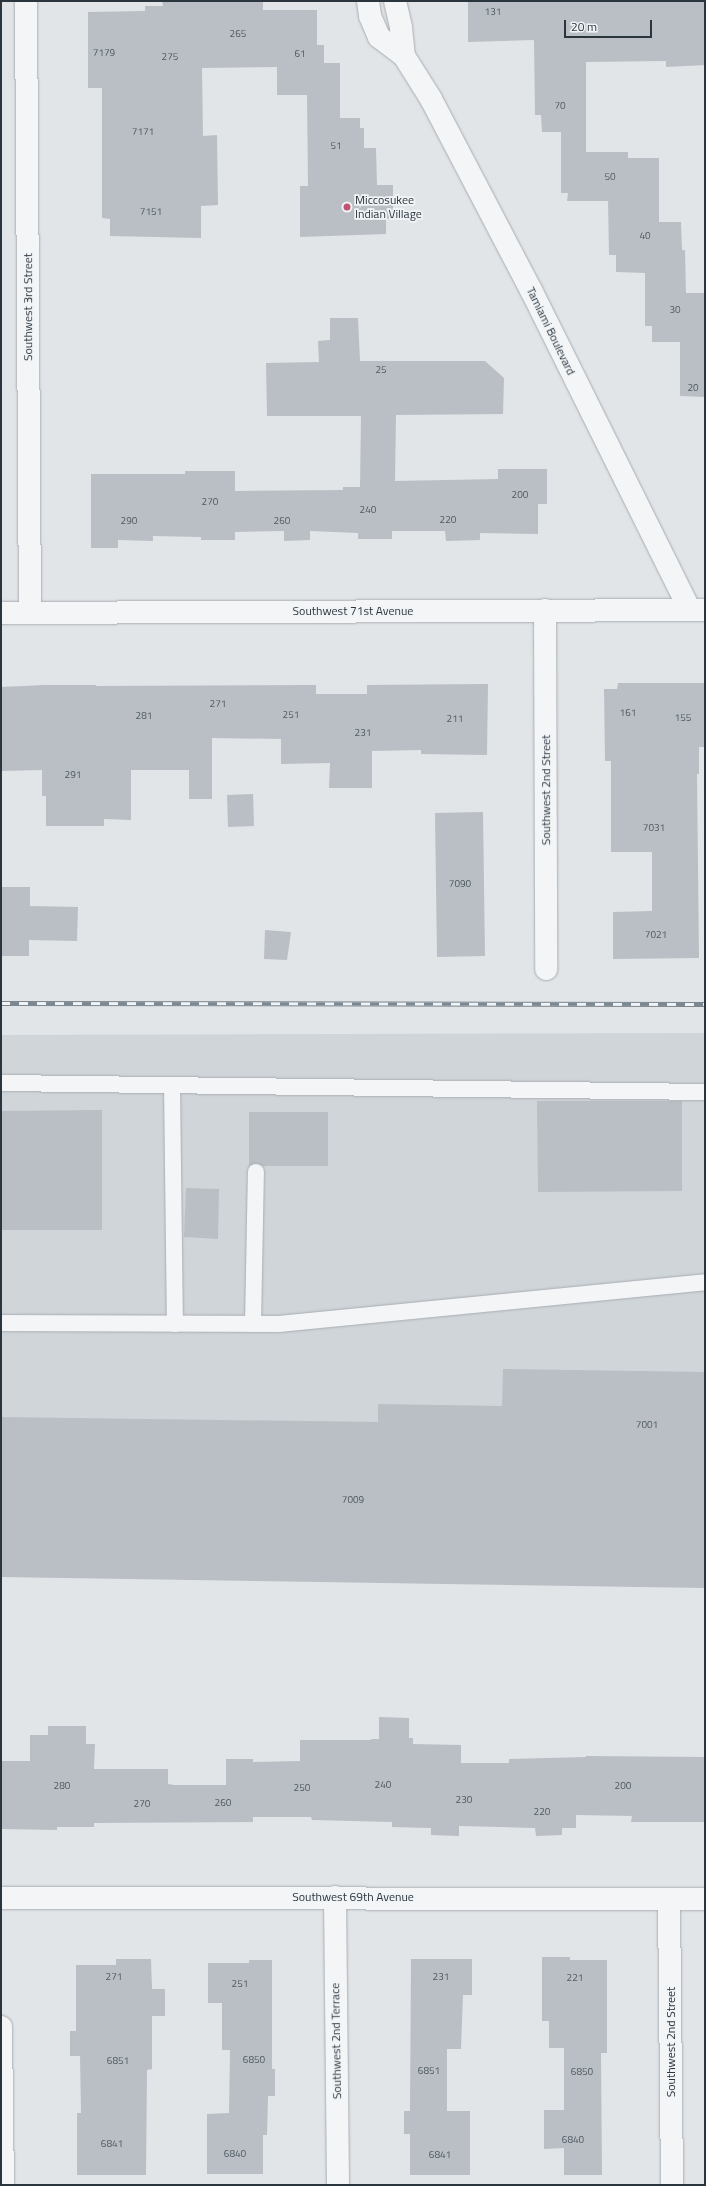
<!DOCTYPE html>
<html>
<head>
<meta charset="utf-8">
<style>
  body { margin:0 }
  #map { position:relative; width:706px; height:2186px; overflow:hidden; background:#e1e5e8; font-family:"Titillium Web",sans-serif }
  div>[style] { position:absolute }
  .built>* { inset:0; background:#d0d5da }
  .building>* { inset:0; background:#b9bfc5 }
  .roads { filter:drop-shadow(0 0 1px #a7adb2) drop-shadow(0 0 1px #a7adb2) }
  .service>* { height:16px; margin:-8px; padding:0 8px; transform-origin:8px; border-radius:8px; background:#f4f5f7 }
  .minor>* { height:22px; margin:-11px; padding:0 11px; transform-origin:11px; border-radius:11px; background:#f4f5f7 }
  .tertiary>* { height:22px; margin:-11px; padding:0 11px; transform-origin:11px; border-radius:11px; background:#f4f5f7 }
  .rail>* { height:4.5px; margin-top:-2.25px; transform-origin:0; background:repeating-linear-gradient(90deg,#f1f4f6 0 9px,#7c8790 0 18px); box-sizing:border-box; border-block:1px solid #7c8790 }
  .dots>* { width:11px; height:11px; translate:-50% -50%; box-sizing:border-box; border:2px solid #f1f4f6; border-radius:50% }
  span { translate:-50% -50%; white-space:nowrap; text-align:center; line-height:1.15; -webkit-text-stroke:3.5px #f1f4f6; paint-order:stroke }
  .number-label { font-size:10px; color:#4e5860 }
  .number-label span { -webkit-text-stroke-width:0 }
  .poi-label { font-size:12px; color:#2b353e }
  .left { translate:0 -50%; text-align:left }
  .street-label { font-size:12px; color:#2b353e }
  .frame { position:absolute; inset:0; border:2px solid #2b353e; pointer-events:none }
  .scale { position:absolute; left:564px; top:20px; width:88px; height:18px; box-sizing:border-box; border:2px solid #2b353e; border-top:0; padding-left:5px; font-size:12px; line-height:14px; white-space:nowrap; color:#2b353e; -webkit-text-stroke:3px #f1f4f6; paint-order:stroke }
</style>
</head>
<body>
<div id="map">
  <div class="built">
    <div style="clip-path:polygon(705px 1033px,705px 1586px,1px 1576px,1px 1035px)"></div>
  </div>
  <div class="building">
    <div style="clip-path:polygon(162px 1px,263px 1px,263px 10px,317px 10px,317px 45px,324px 45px,324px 63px,340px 63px,340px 118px,360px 118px,360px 128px,364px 128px,364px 148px,376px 148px,377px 185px,393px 185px,393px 218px,386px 219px,386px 234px,300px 237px,300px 186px,308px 186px,307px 95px,277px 95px,277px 67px,202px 68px,203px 136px,217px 135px,218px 205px,201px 206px,201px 238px,110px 236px,110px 219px,102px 218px,102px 88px,88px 88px,88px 12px,145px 11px,145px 6px,163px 6px)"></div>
    <div style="clip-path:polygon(468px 1px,705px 1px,705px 65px,666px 67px,666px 61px,586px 62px,586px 152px,628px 152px,628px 158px,659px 158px,659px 222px,681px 222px,682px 250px,685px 250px,686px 293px,705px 293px,705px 397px,680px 396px,680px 342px,652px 342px,652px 326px,645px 326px,645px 273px,616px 272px,616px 255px,609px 255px,608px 201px,567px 201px,568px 193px,561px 193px,561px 132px,542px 132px,541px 115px,535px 115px,534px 40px,468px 42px)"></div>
    <div style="clip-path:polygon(330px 318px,358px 318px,360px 361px,485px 361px,504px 378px,503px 414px,396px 415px,395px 481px,498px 479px,498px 469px,547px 469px,547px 504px,538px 504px,538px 534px,480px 533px,480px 540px,446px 541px,445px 531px,392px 531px,392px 539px,358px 539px,358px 533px,310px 531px,310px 540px,284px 541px,284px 531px,235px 532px,235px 540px,201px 540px,201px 537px,153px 536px,153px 541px,118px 540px,118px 548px,91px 548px,91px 474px,185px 474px,185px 471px,235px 471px,235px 491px,343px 490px,343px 487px,360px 487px,361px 416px,267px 416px,266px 363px,319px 362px,318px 341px,330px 340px)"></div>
    <div style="clip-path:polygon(618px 683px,705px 683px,705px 747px,699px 747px,699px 774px,697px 774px,699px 958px,613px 959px,613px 912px,652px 911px,652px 852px,611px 852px,611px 761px,605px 761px,604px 689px,617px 689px)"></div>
    <div style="clip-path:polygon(488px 684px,487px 755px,421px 754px,421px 750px,372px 751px,372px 788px,329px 788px,330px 763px,281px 764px,281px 739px,212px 738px,212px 799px,189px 799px,189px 770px,131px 770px,131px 820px,104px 819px,104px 826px,46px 826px,46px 796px,42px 796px,42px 770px,1px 771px,1px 687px,45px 685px,96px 685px,96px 686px,316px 685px,316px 694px,367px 694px,367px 685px)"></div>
    <div style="clip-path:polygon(253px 794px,254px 826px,228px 827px,227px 795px)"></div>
    <div style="clip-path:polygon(483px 812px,485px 956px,437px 957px,435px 813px)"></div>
    <div style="clip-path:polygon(1px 887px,30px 887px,30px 906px,78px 907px,77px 941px,29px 940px,29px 956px,1px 956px)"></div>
    <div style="clip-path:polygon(265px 930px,291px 932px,287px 960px,264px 959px)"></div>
    <div style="clip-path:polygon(537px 1101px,682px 1101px,682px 1191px,538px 1192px)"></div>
    <div style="clip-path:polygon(102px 1110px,102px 1230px,1px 1230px,1px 1111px)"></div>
    <div style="clip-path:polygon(249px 1112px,328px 1112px,328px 1166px,263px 1166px,256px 1163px,249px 1166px)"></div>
    <div style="clip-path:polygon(186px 1188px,219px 1189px,218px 1239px,184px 1237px)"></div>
    <div style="clip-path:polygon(503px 1369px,705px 1372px,705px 1588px,1px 1577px,1px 1417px,378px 1422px,378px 1404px,502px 1406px)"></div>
    <div style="clip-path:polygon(379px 1717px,409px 1718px,409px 1738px,413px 1738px,413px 1744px,461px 1745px,461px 1763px,509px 1763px,509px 1759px,586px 1757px,586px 1756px,705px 1757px,705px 1822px,631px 1822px,632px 1816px,576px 1815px,576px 1828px,562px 1828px,562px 1835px,536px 1836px,535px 1828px,459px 1826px,459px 1836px,431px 1835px,431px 1828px,392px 1827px,392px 1822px,312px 1820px,311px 1817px,253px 1817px,253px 1822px,94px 1823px,94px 1827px,57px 1827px,57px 1830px,1px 1829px,1px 1761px,30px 1761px,30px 1735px,48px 1735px,48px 1726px,86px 1726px,86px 1744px,95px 1744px,94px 1769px,168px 1769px,168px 1784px,174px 1785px,226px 1785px,226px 1759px,253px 1759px,253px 1762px,300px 1761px,300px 1740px,371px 1740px,371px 1739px,379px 1739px)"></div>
    <div style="clip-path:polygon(542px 1957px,570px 1957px,570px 1960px,607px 1960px,607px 2053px,601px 2053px,602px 2175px,564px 2175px,564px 2148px,544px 2149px,544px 2110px,564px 2110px,564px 2048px,549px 2048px,549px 2021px,542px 2021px)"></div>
    <div style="clip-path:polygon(116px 1959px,151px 1959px,152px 1989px,165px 1989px,165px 2016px,152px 2016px,152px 2069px,147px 2070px,146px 2175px,77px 2175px,77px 2113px,81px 2113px,80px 2056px,70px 2056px,70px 2031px,76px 2031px,76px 1965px,116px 1965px)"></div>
    <div style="clip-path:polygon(411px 1959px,472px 1959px,472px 1995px,463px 1995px,461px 2049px,447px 2049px,447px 2111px,470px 2111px,470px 2175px,410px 2175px,410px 2134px,404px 2134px,404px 2111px,410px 2111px)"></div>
    <div style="clip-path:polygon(249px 1960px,272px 1960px,272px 2069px,275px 2069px,275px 2096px,268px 2096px,267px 2135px,263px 2135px,263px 2174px,207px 2174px,207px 2114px,229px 2113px,230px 2050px,222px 2050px,222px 2003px,208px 2003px,208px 1963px,249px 1963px)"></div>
  </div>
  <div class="roads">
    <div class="service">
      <div style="left:1px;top:1083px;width:704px;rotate:0.73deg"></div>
      <div style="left:172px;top:1085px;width:239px;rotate:89.3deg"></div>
      <div style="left:1px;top:1323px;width:278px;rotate:0.2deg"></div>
      <div style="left:279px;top:1324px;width:428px;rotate:-5.6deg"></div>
      <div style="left:253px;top:1324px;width:152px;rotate:-88.9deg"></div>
    </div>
    <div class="minor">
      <div style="left:26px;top:1px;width:612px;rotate:89.63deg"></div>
      <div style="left:368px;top:1px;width:15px;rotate:82deg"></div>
      <div style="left:370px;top:16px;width:23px;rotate:67deg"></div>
      <div style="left:379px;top:37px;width:31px;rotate:37deg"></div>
      <div style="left:404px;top:56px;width:51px;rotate:57.9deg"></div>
      <div style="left:431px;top:99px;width:216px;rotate:62.4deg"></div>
      <div style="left:531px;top:290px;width:357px;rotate:63.6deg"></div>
      <div style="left:395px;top:1px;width:28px;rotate:77deg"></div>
      <div style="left:401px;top:28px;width:28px;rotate:84deg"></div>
      <div style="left:545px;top:610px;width:359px;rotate:89.8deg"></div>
      <div style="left:1px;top:613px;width:704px;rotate:-0.24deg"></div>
      <div style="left:335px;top:1897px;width:288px;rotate:89.4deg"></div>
      <div style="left:669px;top:1899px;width:286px;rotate:89.4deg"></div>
      <div style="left:1px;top:2027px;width:158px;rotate:89.3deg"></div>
    </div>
    <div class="tertiary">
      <div style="left:1px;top:1898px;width:704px;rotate:0.08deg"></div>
    </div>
  </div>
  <div class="rail">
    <div style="left:1px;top:1003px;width:704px;rotate:0.08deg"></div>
  </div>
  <div class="dots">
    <div style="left:347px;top:207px;background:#c15372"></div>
  </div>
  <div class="number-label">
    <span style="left:493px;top:12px">131</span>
    <span style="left:238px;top:34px">265</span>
    <span style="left:104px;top:53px">7179</span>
    <span style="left:300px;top:54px">61</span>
    <span style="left:170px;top:57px">275</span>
    <span style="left:560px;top:106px">70</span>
    <span style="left:143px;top:132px">7171</span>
    <span style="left:336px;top:146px">51</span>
    <span style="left:610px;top:177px">50</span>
    <span style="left:151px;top:212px">7151</span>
    <span style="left:645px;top:236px">40</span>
    <span style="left:675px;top:310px">30</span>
    <span style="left:381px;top:370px">25</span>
    <span style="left:693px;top:388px">20</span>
    <span style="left:520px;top:495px">200</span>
    <span style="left:210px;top:502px">270</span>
    <span style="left:368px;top:510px">240</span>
    <span style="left:448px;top:520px">220</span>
    <span style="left:129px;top:521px">290</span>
    <span style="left:282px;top:521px">260</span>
    <span style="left:218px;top:704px">271</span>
    <span style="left:628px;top:713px">161</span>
    <span style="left:291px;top:715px">251</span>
    <span style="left:144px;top:716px">281</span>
    <span style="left:683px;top:718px">155</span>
    <span style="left:455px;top:719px">211</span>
    <span style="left:363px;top:733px">231</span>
    <span style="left:73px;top:775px">291</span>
    <span style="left:654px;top:828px">7031</span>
    <span style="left:460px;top:884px">7090</span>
    <span style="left:656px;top:935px">7021</span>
    <span style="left:647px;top:1425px">7001</span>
    <span style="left:353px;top:1500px">7009</span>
    <span style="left:383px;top:1785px">240</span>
    <span style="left:62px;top:1786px">280</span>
    <span style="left:623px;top:1786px">200</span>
    <span style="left:302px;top:1788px">250</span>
    <span style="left:464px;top:1800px">230</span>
    <span style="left:223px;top:1803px">260</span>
    <span style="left:142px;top:1804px">270</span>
    <span style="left:542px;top:1812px">220</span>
    <span style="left:114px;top:1977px">271</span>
    <span style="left:441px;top:1977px">231</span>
    <span style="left:575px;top:1978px">221</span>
    <span style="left:240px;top:1984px">251</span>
    <span style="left:254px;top:2060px">6850</span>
    <span style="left:118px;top:2061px">6851</span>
    <span style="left:429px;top:2071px">6851</span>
    <span style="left:582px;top:2072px">6850</span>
    <span style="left:573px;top:2140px">6840</span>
    <span style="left:112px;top:2144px">6841</span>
    <span style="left:235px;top:2154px">6840</span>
    <span style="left:440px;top:2155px">6841</span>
  </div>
  <div class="poi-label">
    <span class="left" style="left:355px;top:207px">Miccosukee<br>Indian Village</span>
  </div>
  <div class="street-label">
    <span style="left:28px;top:307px;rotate:-90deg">Southwest 3rd Street</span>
    <span style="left:551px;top:331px;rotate:64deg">Tamiami Boulevard</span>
    <span style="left:353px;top:611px">Southwest 71st Avenue</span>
    <span style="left:546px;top:790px;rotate:-90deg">Southwest 2nd Street</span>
    <span style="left:353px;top:1897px">Southwest 69th Avenue</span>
    <span style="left:336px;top:2041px;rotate:-91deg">Southwest 2nd Terrace</span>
    <span style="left:671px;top:2042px;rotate:-90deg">Southwest 2nd Street</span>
  </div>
  <div class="frame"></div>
  <div class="scale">20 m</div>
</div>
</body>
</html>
